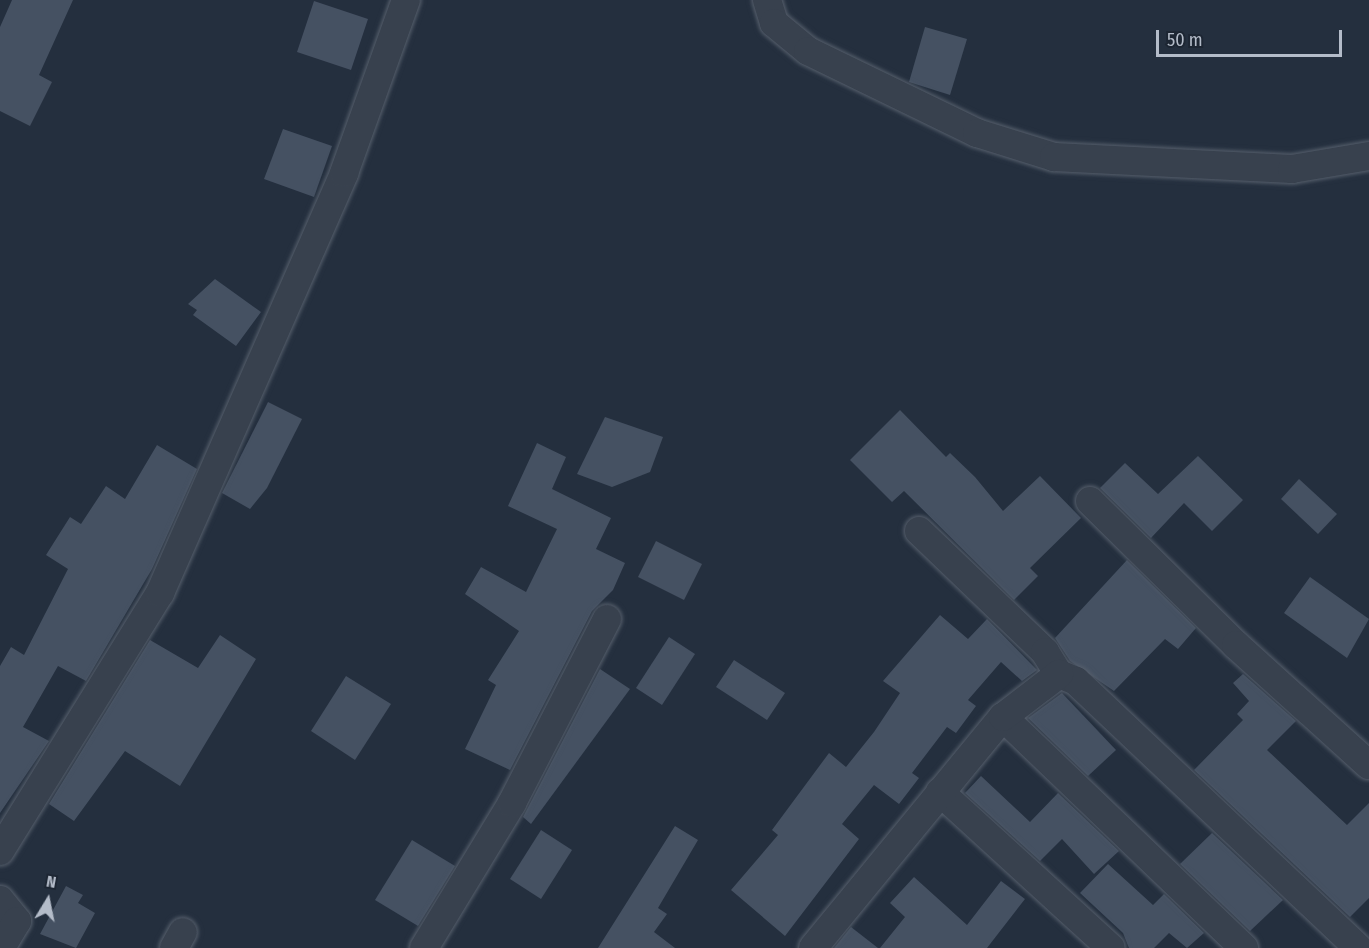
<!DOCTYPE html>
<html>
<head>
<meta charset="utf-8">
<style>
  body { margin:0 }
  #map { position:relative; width:1369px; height:948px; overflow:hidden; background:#242f3e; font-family:"Fira Sans Condensed",sans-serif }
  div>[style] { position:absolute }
  .building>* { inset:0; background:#455162 }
  .roads { filter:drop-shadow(0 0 2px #565f6c) drop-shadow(0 0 2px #565f6c) }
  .minor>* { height:28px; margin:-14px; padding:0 14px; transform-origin:14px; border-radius:14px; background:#38414e }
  span { translate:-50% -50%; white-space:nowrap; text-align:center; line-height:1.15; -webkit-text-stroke:6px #1d2633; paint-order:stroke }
  .north { position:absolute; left:18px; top:870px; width:60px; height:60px; -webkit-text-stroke:4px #1d2633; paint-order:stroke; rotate:10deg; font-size:16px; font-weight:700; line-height:24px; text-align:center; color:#b4bcc9 }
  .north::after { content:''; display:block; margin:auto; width:21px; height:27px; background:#b4bcc9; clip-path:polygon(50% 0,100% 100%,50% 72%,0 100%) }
  .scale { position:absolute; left:1156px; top:30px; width:186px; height:27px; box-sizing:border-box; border:3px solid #b4bcc9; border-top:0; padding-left:8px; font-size:18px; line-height:21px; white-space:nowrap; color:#b4bcc9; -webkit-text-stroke:4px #1d2633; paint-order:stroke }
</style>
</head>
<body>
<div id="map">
  <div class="building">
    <div style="clip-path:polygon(12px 0,73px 0,39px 75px,52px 82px,30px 126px,0 111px,0 27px)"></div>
    <div style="clip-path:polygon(314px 1px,368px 19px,351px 70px,297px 52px)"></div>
    <div style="clip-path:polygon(925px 27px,967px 39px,950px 95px,909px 82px)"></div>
    <div style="clip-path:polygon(283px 129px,332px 146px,314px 197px,264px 179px)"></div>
    <div style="clip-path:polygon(215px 279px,261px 312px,236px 346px,193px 315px,197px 310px,188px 304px)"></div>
    <div style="clip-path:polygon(268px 402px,302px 419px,267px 488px,250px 509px,222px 493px)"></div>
    <div style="clip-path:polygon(900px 410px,946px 457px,950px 453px,975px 477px,1003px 511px,1040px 476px,1081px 518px,1030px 568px,1038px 576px,1014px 600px,904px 491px,892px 502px,850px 460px)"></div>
    <div style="clip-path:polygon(605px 417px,663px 437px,650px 472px,612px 487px,577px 474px)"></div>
    <div style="clip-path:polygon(537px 443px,566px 457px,552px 489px,611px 518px,596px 549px,625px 563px,613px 590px,592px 611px,510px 770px,465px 749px,496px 685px,488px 680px,519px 631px,465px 594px,481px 567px,526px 592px,557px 529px,508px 506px)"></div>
    <div style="clip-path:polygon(157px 445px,197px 469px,152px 569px,86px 681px,58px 666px,23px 727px,49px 741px,0 813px,0 666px,11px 647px,24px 655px,68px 569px,46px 555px,70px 517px,81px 524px,106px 486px,125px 499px)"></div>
    <div style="clip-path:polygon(1198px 456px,1243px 500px,1212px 531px,1184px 503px,1151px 538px,1100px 488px,1125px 463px,1158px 494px)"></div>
    <div style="clip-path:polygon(1299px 479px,1337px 514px,1318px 534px,1281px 499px)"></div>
    <div style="clip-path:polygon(656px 541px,702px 564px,684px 600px,638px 577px)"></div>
    <div style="clip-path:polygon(1127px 560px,1196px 628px,1178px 649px,1165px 639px,1114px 691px,1070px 661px,1055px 638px)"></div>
    <div style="clip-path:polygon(1310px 577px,1369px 619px,1347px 658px,1284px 613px)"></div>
    <div style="clip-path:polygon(940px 615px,968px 639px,987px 619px,1037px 670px,1022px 681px,1001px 662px,968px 700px,976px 706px,956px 733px,947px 727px,912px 773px,919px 778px,899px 804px,874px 785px,842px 824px,859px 839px,785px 936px,731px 890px,778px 835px,772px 830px,829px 753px,846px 767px,874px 732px,900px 693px,883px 681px)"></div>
    <div style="clip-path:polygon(220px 635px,256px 659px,180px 786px,125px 751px,74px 821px,49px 804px,150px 640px,198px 668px)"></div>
    <div style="clip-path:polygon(669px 637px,695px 654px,662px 705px,636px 688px)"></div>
    <div style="clip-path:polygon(734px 660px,785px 693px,767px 720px,716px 687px)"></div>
    <div style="clip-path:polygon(600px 669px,630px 689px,531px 824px,523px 817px)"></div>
    <div style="clip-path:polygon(1243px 674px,1296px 721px,1267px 750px,1347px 825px,1369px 803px,1369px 898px,1350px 917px,1194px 770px,1243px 720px,1237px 714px,1249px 701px,1233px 683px)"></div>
    <div style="clip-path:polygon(346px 676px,391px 704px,355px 760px,311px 731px)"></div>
    <div style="clip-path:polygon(1062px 693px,1116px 750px,1088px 776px,1028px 718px)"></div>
    <div style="clip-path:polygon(981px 776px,1030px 822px,1058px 793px,1119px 851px,1094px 874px,1062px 839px,1040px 861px,965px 793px)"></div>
    <div style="clip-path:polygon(675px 826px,698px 840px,658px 908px,667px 914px,654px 932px,675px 948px,598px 948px)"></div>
    <div style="clip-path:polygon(541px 830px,572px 850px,541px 899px,510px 879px)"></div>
    <div style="clip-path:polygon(1212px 833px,1283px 900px,1250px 931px,1180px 864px)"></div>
    <div style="clip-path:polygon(412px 840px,455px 866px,418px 926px,375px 900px)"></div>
    <div style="clip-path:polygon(1108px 864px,1153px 905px,1164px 894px,1204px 933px,1187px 948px,1169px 933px,1154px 948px,1129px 948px,1123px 933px,1080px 893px)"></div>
    <div style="clip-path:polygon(914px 877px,967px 925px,1001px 881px,1025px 899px,987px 948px,880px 948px,905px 917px,890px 903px)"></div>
    <div style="clip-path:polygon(66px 886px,83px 895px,78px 903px,95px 913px,76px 948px,40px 934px)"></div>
    <div style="clip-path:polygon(851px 927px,878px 948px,834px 948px)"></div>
  </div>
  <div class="roads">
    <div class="minor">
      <div style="left:767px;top:0;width:24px;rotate:73deg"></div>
      <div style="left:774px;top:23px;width:44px;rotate:39.5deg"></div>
      <div style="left:808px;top:51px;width:188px;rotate:25.9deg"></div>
      <div style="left:977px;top:133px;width:81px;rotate:17.3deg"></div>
      <div style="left:1054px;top:157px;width:238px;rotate:2.9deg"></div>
      <div style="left:1292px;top:169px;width:78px;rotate:-9.6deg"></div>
      <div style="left:1090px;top:501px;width:205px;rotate:44.6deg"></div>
      <div style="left:1236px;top:645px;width:179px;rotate:42.1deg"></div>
      <div style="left:919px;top:531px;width:175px;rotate:43.8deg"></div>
      <div style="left:1045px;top:652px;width:26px;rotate:58deg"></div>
      <div style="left:1059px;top:674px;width:18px;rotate:22deg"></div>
      <div style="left:1076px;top:681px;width:388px;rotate:43.4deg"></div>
      <div style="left:1003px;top:717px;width:334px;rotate:43.8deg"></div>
      <div style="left:940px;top:792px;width:231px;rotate:42.4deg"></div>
      <div style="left:0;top:851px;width:304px;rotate:-58.2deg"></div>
      <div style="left:160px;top:593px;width:459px;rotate:-66.3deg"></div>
      <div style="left:344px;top:173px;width:184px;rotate:-70.3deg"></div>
      <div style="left:0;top:900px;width:27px;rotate:51deg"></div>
      <div style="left:17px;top:921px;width:31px;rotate:121deg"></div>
      <div style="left:174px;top:948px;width:18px;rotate:-61deg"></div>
      <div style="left:424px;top:948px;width:170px;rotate:-58.7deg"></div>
      <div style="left:512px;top:803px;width:207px;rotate:-62.7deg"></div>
      <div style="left:813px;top:948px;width:299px;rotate:-50.6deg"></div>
      <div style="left:1003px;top:717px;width:71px;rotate:-37.5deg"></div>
    </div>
  </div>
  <div class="north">N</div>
  <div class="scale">50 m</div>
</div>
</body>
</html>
